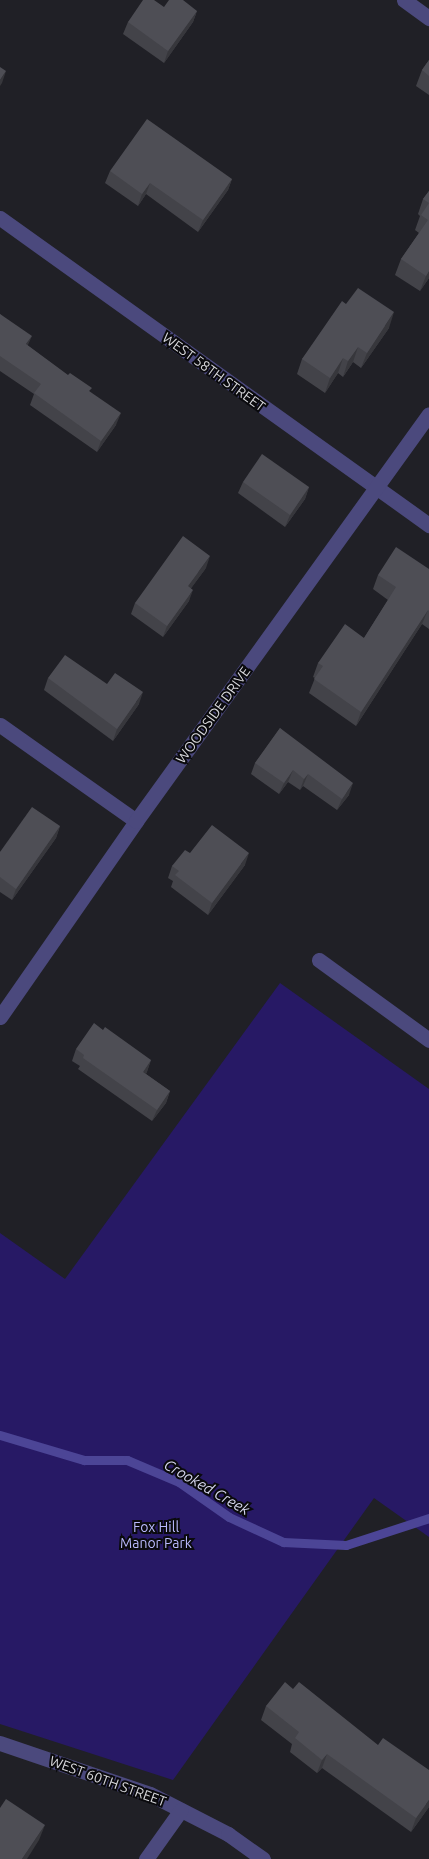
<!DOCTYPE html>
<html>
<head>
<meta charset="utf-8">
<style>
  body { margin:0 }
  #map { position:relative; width:429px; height:1859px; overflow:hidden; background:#202026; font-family:Ubuntu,sans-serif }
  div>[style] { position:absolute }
  .green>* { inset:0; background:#271965 }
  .stream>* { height:9px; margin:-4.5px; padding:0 4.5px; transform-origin:4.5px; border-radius:4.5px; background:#4c4596 }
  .street>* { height:15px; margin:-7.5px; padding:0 7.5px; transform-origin:7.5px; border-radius:7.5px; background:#4b497d }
  .wall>* { inset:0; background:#434349 }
  .shaded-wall>* { inset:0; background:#37373c }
  .building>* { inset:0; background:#4e4e55 }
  span { translate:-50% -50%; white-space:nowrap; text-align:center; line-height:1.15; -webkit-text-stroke:4px #0a0a0d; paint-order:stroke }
  .street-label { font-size:14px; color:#d8d8dc }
  .park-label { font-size:14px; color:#b9b9fd }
  .water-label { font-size:15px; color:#d5d6ed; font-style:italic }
</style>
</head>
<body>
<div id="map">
  <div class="green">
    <div style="clip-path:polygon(280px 983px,429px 1089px,429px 1537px,374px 1498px,173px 1780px,0 1724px,0 1233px,65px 1279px)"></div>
  </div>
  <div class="stream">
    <div style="left:0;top:1435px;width:88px;rotate:16.6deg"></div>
    <div style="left:84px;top:1460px;width:43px"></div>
    <div style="left:127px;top:1460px;width:56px;rotate:22.9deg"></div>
    <div style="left:179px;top:1482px;width:61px;rotate:35deg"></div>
    <div style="left:229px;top:1517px;width:60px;rotate:24.8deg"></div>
    <div style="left:283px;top:1542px;width:63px;rotate:2.7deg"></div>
    <div style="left:346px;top:1545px;width:87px;rotate:-18deg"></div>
  </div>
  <div class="street">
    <div style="left:404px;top:0;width:31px;rotate:36deg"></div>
    <div style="left:0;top:218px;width:528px;rotate:35.59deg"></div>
    <div style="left:0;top:725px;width:166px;rotate:35.2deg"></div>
    <div style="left:319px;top:960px;width:136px;rotate:36deg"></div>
    <div style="left:0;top:1017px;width:239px;rotate:-55.2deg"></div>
    <div style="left:136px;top:821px;width:501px;rotate:-54.25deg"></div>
    <div style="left:0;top:1743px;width:158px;rotate:18.8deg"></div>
    <div style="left:150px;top:1794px;width:88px;rotate:27.1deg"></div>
    <div style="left:228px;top:1834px;width:43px;rotate:35.5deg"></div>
    <div style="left:146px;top:1859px;width:60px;rotate:-54.5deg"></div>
  </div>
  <div class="wall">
    <div style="clip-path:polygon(164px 7px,197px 11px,193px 22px,164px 63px,123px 34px,128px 22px)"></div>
    <div style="clip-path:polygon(429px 60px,429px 95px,416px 86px,422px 70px)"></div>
    <div style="clip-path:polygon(110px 171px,232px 179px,228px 190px,198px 232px,146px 194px,138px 206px,105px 183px)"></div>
    <div style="clip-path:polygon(429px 191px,429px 278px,420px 291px,395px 275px,401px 259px,419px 233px,415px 230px,420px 216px,418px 214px,423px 199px)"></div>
    <div style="clip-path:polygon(346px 304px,389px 328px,361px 368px,353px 362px,343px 377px,338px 373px,325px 393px,297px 374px,302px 359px)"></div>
    <div style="clip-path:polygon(0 314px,28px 346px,90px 392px,116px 425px,97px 452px,30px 405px,34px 394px,0 371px)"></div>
    <div style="clip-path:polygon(243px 482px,309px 487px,305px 499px,285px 527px,238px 493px)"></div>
    <div style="clip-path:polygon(206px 568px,191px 588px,189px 601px,163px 637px,131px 614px,135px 603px)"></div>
    <div style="clip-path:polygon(429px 569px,429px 629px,422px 624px,356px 726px,309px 693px,315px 678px,313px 677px,318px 663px,364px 638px,388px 600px,373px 589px,378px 575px)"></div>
    <div style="clip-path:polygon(48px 678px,107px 684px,139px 704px,113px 741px,44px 690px)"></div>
    <div style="clip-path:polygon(280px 728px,349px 795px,337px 810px,303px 786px,300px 790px,288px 782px,279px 794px,251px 774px,255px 763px)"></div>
    <div style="clip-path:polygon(60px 826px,56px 838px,12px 900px,0 892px,0 852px)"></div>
    <div style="clip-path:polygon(190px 853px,245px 865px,208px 915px,171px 887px,173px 881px,168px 878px,172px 866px)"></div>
    <div style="clip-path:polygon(76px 1049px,151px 1060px,146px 1074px,170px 1091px,166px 1103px,152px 1121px,78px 1069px,80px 1066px,72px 1061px)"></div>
    <div style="clip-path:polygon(293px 1689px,429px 1807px,411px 1832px,322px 1768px,317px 1773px,290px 1752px,292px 1744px,261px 1720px,266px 1706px)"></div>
  </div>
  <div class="shaded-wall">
    <div style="clip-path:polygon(197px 11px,193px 22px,164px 63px,168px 51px)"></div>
    <div style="clip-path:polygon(6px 71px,2px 83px,0 86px,0 80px)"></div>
    <div style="clip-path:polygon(232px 179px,228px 190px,198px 232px,203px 220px)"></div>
    <div style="clip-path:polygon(150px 183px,146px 194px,138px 206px,142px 194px)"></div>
    <div style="clip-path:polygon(429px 271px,429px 278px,420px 291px,426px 276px)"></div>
    <div style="clip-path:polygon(394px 312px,389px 328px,361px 368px,367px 353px)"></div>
    <div style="clip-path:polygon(32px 336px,27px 347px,26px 344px)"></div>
    <div style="clip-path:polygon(358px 347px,353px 362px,343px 377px,348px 361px)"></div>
    <div style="clip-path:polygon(343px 358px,338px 373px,325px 393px,330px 378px)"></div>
    <div style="clip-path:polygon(121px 413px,116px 425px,97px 452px,101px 441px)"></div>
    <div style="clip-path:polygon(309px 487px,305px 499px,285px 527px,290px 515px)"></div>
    <div style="clip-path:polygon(210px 556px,206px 568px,184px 598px,188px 586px)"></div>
    <div style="clip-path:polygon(193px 590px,189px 601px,163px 637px,167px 626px)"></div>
    <div style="clip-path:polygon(428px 610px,422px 624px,356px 726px,361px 712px)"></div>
    <div style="clip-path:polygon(143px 692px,139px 704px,113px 741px,117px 729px)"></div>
    <div style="clip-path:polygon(293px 770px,288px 782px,279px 794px,284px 783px)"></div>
    <div style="clip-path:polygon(308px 774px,303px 786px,300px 790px,304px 779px)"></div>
    <div style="clip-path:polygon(353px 783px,349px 795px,337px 810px,342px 799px)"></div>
    <div style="clip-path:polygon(60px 826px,56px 838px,12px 900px,16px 889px)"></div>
    <div style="clip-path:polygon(249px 853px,245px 865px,208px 915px,212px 903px)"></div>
    <div style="clip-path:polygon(151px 1060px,147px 1072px,139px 1084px,143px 1072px)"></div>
    <div style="clip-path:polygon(170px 1091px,166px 1103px,152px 1121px,157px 1110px)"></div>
    <div style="clip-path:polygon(327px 1754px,322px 1768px,317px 1773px,322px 1760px)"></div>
    <div style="clip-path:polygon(429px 1800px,429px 1807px,411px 1832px,416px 1818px)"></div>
    <div style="clip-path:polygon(45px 1825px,39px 1840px,27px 1859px,22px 1859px)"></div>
  </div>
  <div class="building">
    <div style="clip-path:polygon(143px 0,154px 0,164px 7px,169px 0,183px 0,197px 11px,168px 51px,128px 22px)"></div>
    <div style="clip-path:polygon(429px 60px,429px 76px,422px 70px)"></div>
    <div style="clip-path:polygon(0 67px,6px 71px,0 80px)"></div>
    <div style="clip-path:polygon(147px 119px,232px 179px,203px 220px,150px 183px,142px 194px,110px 171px)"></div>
    <div style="clip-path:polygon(429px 191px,429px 271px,426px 276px,401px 259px,428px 220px,421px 215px,429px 203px,423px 199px)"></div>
    <div style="clip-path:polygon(358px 288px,394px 312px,367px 353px,358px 347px,348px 361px,343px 358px,330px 378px,302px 359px,342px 301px,346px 304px)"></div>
    <div style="clip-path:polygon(0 314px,32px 336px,26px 344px,68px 375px,70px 373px,92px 388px,89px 391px,121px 413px,101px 441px,34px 393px,41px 384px,0 356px)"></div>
    <div style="clip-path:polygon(262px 454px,309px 487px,290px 515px,243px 482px)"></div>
    <div style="clip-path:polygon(183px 536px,210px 556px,188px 586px,193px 590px,167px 626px,135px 603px)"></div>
    <div style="clip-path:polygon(396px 547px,429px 569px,429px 611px,428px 610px,361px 712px,314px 679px,323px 666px,318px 663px,345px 624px,364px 638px,396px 587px,378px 575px)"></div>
    <div style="clip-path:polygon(65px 655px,107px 684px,115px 673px,143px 692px,117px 729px,48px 678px)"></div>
    <div style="clip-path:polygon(280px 728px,353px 783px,342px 799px,308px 774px,304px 779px,293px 770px,284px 783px,255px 763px)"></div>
    <div style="clip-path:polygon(32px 807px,60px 826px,16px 889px,0 877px,0 852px)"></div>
    <div style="clip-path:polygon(212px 825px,249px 853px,212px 903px,175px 875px,179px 871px,172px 866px,185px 850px,190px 853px)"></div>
    <div style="clip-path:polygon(94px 1023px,103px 1030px,105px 1027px,151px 1060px,143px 1072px,170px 1091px,157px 1110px,83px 1058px,84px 1055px,76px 1049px)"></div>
    <div style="clip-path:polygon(285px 1682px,293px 1689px,299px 1682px,378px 1745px,383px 1738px,429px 1770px,429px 1800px,416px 1818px,327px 1754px,322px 1760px,295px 1738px,299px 1732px,266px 1706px)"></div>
    <div style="clip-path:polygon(6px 1799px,45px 1825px,22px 1859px,0 1859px,0 1808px)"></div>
  </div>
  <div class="street-label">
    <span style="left:214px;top:372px;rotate:36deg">WEST 58TH STREET</span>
    <span style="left:213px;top:715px;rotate:-54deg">WOODSIDE DRIVE</span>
    <span style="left:108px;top:1781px;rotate:20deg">WEST 60TH STREET</span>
  </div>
  <div class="park-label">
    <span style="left:156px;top:1535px">Fox Hill<br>Manor Park</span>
  </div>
  <div class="water-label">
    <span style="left:207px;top:1487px;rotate:30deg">Crooked Creek</span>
  </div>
</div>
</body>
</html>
